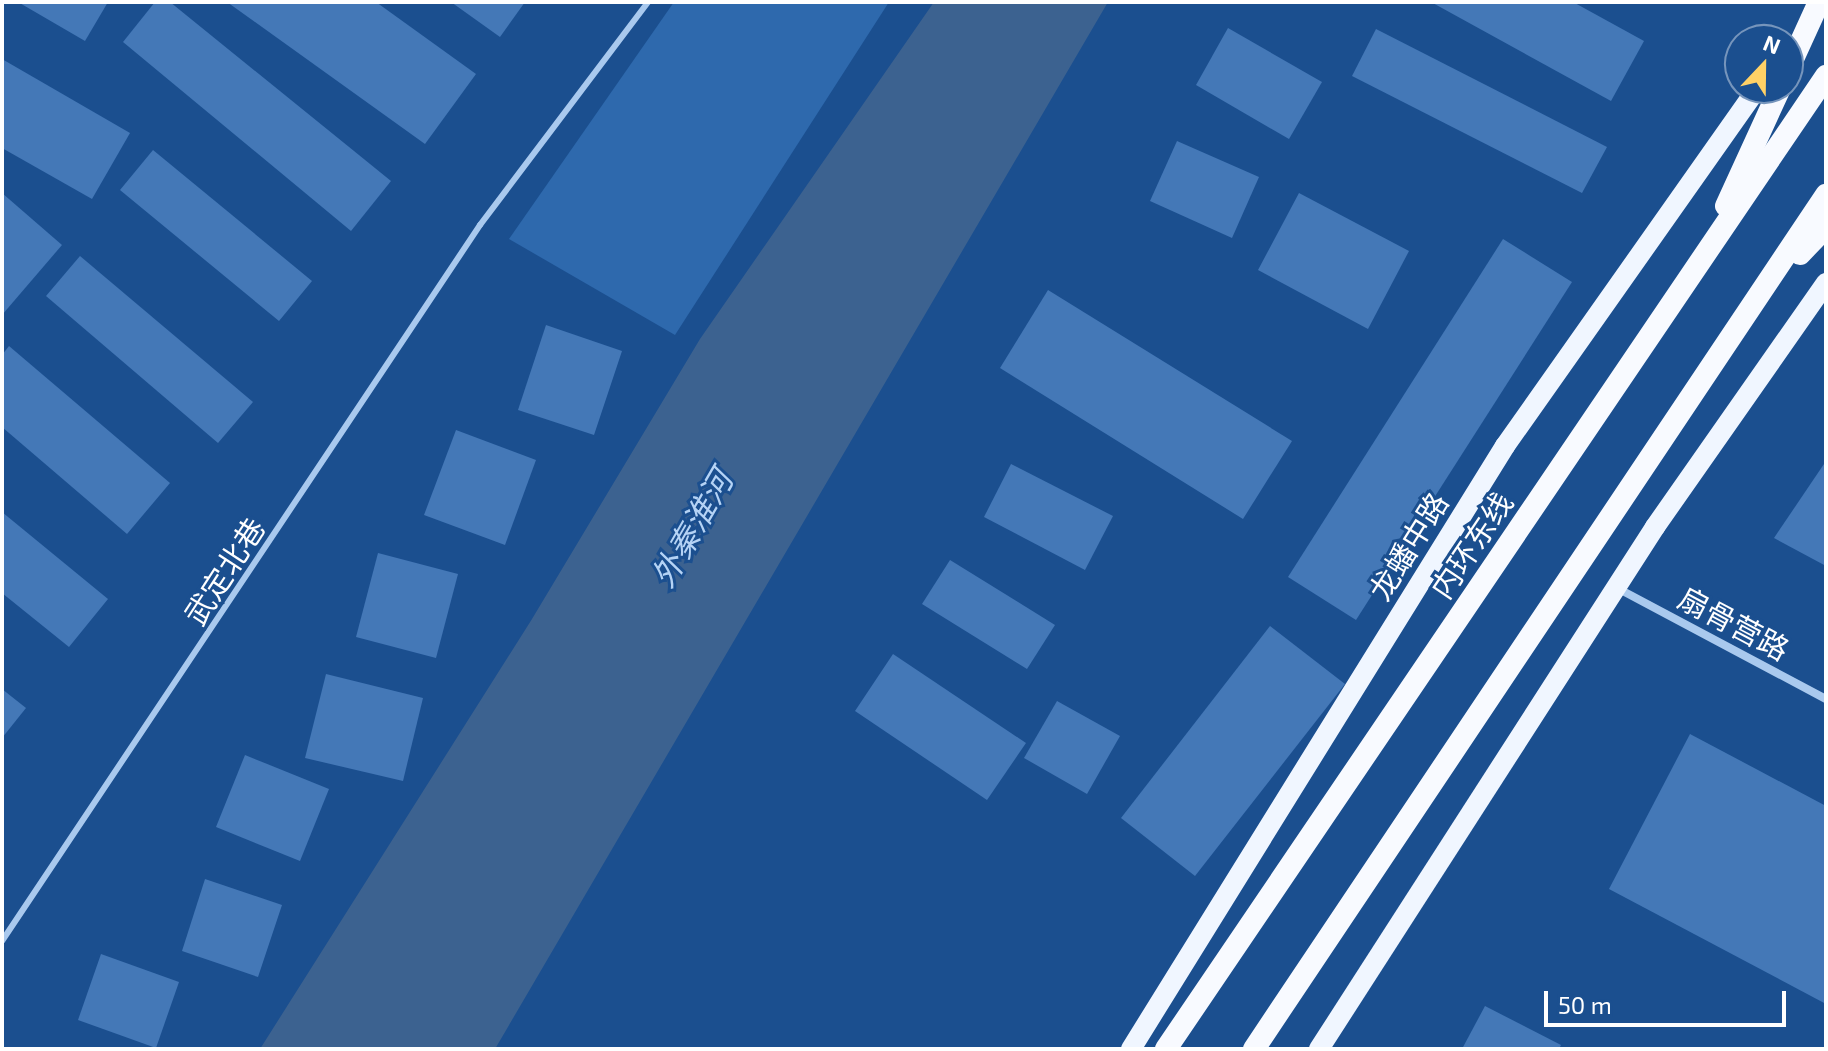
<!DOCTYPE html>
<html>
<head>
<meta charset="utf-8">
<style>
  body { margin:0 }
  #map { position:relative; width:1828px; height:1051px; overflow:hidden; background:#1b4f8f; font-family:"Exo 2","Noto Sans SC",sans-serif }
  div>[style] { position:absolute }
  .green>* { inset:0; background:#2e69ad }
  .water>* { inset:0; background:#3c6290 }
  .building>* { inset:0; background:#4478b7 }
  .service>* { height:6px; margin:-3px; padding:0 3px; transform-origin:3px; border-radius:3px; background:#a9c9ee }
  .minor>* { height:8px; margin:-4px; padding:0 4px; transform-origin:4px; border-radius:4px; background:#a9c9ee }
  .primary>* { height:20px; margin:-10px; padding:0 10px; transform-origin:10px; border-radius:10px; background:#f0f6ff }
  .trunk>* { height:22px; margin:-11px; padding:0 11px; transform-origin:11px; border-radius:11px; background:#f8faff }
  span { translate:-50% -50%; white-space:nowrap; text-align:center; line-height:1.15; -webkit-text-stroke:6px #1b4f8f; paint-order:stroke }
  .street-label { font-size:30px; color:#fff }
  .water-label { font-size:32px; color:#b5d3f5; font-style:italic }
  .frame { position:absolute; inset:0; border:4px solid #fff; pointer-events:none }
  .north { position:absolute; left:1724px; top:24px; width:80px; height:80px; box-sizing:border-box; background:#1b4f8f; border:2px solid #7695bc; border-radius:50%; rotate:22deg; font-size:22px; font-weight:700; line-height:32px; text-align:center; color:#fff }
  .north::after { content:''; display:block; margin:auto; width:28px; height:36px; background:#ffd166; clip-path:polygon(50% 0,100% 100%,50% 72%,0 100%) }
  .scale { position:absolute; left:1544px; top:991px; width:242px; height:36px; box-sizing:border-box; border:4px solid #fff; border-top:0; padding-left:10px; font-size:24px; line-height:28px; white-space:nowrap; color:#fff; -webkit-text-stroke:6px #1b4f8f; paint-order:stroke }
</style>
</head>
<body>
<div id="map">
  <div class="green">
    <div style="clip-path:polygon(674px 2px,889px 2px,675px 335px,509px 239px)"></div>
  </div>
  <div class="water">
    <div style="clip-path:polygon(934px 2px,1108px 2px,495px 1049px,260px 1049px,532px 619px,700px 339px)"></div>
  </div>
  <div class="building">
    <div style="clip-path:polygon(18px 2px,108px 2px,85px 41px)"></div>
    <div style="clip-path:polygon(155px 2px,170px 2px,391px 181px,351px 231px,123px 42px)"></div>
    <div style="clip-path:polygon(227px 2px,376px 2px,476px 74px,425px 144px)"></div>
    <div style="clip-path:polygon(451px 2px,525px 2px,500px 37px)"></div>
    <div style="clip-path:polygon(1431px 2px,1573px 2px,1644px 41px,1611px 101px)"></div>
    <div style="clip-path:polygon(1228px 28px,1322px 82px,1289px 139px,1196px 85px)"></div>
    <div style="clip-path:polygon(1376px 29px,1607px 147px,1582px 193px,1352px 76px)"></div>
    <div style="clip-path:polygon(2px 59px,130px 133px,92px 199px,2px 148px)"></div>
    <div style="clip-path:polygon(1177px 141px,1259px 177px,1232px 238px,1150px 201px)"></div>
    <div style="clip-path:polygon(153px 150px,312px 281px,279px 321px,120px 190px)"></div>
    <div style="clip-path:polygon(2px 193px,62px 245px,2px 315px)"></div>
    <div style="clip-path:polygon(1299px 193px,1409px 251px,1368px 329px,1258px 270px)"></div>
    <div style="clip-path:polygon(1503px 239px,1572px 282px,1356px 620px,1288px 577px)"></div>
    <div style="clip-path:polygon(80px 256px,253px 402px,218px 443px,46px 296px)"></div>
    <div style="clip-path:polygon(1048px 290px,1292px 441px,1243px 519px,1000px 368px)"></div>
    <div style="clip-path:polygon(546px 325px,622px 351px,594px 435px,518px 410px)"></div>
    <div style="clip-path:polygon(9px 346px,170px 483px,127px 534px,2px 427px,2px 355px)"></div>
    <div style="clip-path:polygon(456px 430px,536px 460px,505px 545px,424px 515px)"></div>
    <div style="clip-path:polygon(1826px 461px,1826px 566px,1774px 538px)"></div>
    <div style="clip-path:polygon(1011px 464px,1113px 516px,1085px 570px,984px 517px)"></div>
    <div style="clip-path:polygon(2px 512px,108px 599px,69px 647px,2px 593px)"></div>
    <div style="clip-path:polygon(378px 553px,458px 574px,436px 658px,356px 637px)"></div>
    <div style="clip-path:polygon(950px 560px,1055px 625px,1027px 669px,922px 604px)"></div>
    <div style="clip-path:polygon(1270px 626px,1345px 684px,1195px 876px,1121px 818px)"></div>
    <div style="clip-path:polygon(893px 654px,1026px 743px,987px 800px,855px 711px)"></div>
    <div style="clip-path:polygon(326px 674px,423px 698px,403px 781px,305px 758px)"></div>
    <div style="clip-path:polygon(2px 689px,26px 708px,2px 738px)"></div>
    <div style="clip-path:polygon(1057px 701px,1120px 736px,1087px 794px,1024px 758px)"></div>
    <div style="clip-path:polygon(1690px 734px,1826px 806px,1826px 1004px,1609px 889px)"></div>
    <div style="clip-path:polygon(245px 755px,329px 789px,300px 861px,216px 827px)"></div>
    <div style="clip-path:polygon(205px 879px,282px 905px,258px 977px,182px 951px)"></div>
    <div style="clip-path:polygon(101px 954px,179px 982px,156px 1048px,78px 1020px)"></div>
    <div style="clip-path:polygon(1485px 1006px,1561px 1045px,1559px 1049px,1462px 1049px)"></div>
  </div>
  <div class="service">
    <div style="left:2px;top:941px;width:861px;rotate:-56.27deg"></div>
    <div style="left:480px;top:225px;width:279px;rotate:-53deg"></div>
  </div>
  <div class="minor">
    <div style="left:1619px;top:589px;width:234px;rotate:28deg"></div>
  </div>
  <div class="primary">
    <div style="left:1131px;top:1049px;width:710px;rotate:-58.19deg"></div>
    <div style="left:1505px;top:446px;width:438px;rotate:-54.8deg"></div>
    <div style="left:1319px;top:1049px;width:621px;rotate:-57.23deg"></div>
    <div style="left:1655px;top:527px;width:298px;rotate:-55deg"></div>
  </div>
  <div class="trunk">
    <div style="left:1788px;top:70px;width:75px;rotate:-65.5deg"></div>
    <div style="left:1726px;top:206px;width:130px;rotate:-65.4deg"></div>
    <div style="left:1800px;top:254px;width:37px;rotate:-46deg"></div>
    <div style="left:1166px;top:1049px;width:1176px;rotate:-55.85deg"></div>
    <div style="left:1254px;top:1049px;width:1028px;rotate:-56.19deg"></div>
  </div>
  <div class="street-label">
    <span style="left:1471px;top:545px;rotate:-56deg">内环东线</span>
    <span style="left:1408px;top:546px;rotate:-58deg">龙蟠中路</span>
    <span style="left:224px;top:571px;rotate:-57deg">武定北巷</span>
    <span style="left:1734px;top:623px;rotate:28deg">扇骨营路</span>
  </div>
  <div class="water-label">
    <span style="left:691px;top:528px;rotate:-60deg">外秦淮河</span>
  </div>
  <div class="frame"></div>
  <div class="north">N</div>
  <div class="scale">50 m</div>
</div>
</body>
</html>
